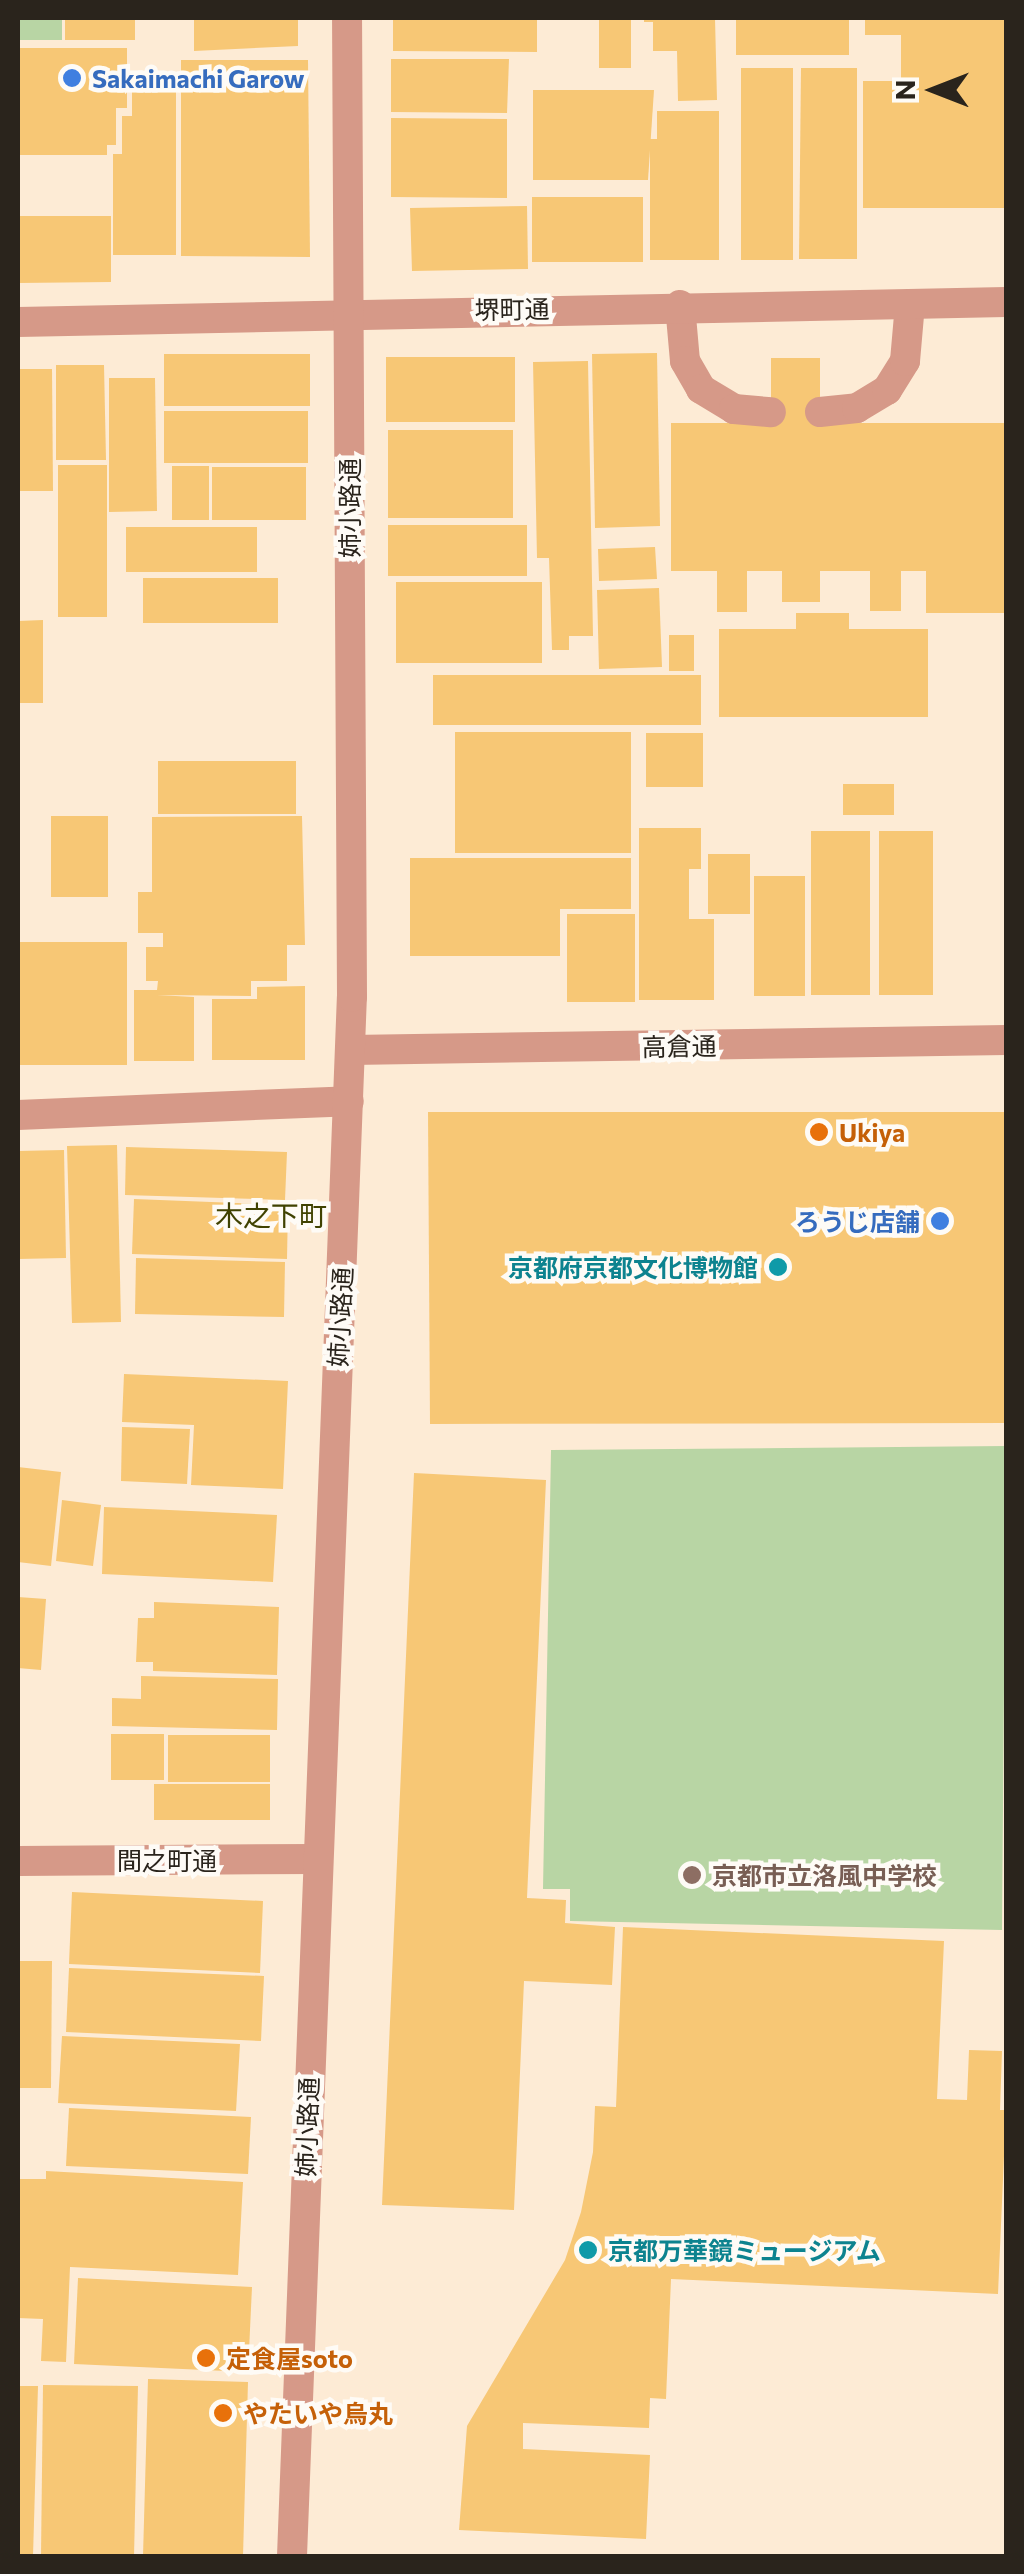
<!DOCTYPE html>
<html>
<head>
<meta charset="utf-8">
<style>
  body { margin:0 }
  #map { position:relative; width:1024px; height:2574px; overflow:hidden; background:#fdebd5; font-family:Commissioner,"Noto Sans JP",sans-serif }
  div>[style] { position:absolute }
  .green>* { inset:0; background:#b8d5a4 }
  .building>* { inset:0; background:#f7c775 }
  .service>* { height:30px; margin:-15px; padding:0 15px; transform-origin:15px; border-radius:15px; background:#d69988 }
  .minor>* { height:30px; margin:-15px; padding:0 15px; transform-origin:15px; border-radius:15px; background:#d69988 }
  .dots>* { width:28px; height:28px; translate:-50% -50%; box-sizing:border-box; border:5px solid #fefbf6; border-radius:50% }
  span { translate:-50% -50%; white-space:nowrap; text-align:center; line-height:1.15; -webkit-text-stroke:9px #fefbf6; paint-order:stroke }
  .shop-label { font-size:25px; color:#366cbe; font-weight:700 }
  .left { translate:0 -50%; text-align:left }
  .right { translate:-100% -50%; text-align:right }
  .street-label { font-size:25px; color:#2a241c }
  .food-label { font-size:25px; color:#c56008; font-weight:700 }
  .culture-label { font-size:25px; color:#0d838f; font-weight:700 }
  .education-label { font-size:25px; color:#785e54; font-weight:700 }
  .neighbourhood-label { font-size:28px; color:#404201 }
  .frame { position:absolute; inset:0; border:20px solid #2a241c; pointer-events:none }
  .north { position:absolute; left:884px; top:40px; width:100px; height:100px; -webkit-text-stroke:8px #fefbf6; paint-order:stroke; rotate:270deg; font-size:28px; font-weight:700; line-height:40px; text-align:center; color:#2a241c }
  .north::after { content:''; display:block; margin:auto; width:35px; height:45px; background:#2a241c; clip-path:polygon(50% 0,100% 100%,50% 72%,0 100%) }
</style>
</head>
<body>
<div id="map">
  <div class="green">
    <div style="clip-path:polygon(18px 18px,62px 18px,62px 40px,18px 40px)"></div>
    <div style="clip-path:polygon(1006px 1446px,1002px 1930px,570px 1921px,570px 1889px,543px 1889px,551px 1450px)"></div>
  </div>
  <div class="building">
    <div style="clip-path:polygon(65px 18px,135px 18px,135px 40px,65px 40px)"></div>
    <div style="clip-path:polygon(194px 18px,298px 18px,298px 46px,194px 51px)"></div>
    <div style="clip-path:polygon(393px 18px,537px 18px,537px 52px,393px 51px)"></div>
    <div style="clip-path:polygon(599px 18px,631px 18px,631px 68px,599px 68px)"></div>
    <div style="clip-path:polygon(644px 18px,715px 18px,717px 100px,678px 101px,677px 51px,653px 51px,653px 22px,644px 22px)"></div>
    <div style="clip-path:polygon(736px 18px,849px 18px,849px 55px,736px 55px)"></div>
    <div style="clip-path:polygon(865px 18px,1006px 18px,1006px 208px,863px 208px,863px 81px,901px 81px,901px 35px,865px 35px)"></div>
    <div style="clip-path:polygon(18px 48px,127px 48px,127px 108px,116px 108px,116px 145px,107px 145px,107px 155px,18px 155px)"></div>
    <div style="clip-path:polygon(391px 59px,509px 59px,507px 113px,391px 112px)"></div>
    <div style="clip-path:polygon(181px 60px,308px 60px,310px 257px,181px 256px)"></div>
    <div style="clip-path:polygon(741px 68px,793px 68px,793px 260px,741px 260px)"></div>
    <div style="clip-path:polygon(801px 68px,857px 68px,857px 259px,799px 259px)"></div>
    <div style="clip-path:polygon(132px 83px,176px 83px,176px 255px,113px 255px,113px 154px,122px 154px,122px 116px,132px 116px)"></div>
    <div style="clip-path:polygon(533px 90px,654px 90px,648px 180px,533px 180px)"></div>
    <div style="clip-path:polygon(657px 111px,719px 111px,719px 260px,650px 260px,650px 139px,657px 139px)"></div>
    <div style="clip-path:polygon(391px 118px,507px 119px,507px 198px,391px 197px)"></div>
    <div style="clip-path:polygon(532px 197px,643px 197px,643px 262px,532px 262px)"></div>
    <div style="clip-path:polygon(527px 206px,528px 269px,412px 271px,410px 208px)"></div>
    <div style="clip-path:polygon(18px 216px,111px 216px,111px 282px,18px 283px)"></div>
    <div style="clip-path:polygon(657px 353px,660px 526px,595px 528px,592px 354px)"></div>
    <div style="clip-path:polygon(164px 354px,310px 354px,310px 406px,164px 406px)"></div>
    <div style="clip-path:polygon(386px 357px,515px 357px,515px 422px,386px 422px)"></div>
    <div style="clip-path:polygon(771px 358px,820px 358px,820px 423px,1006px 423px,1006px 613px,926px 613px,926px 571px,901px 571px,901px 611px,870px 611px,870px 571px,820px 571px,820px 602px,782px 602px,782px 571px,747px 571px,747px 612px,717px 612px,717px 571px,671px 571px,671px 423px,771px 423px)"></div>
    <div style="clip-path:polygon(588px 361px,593px 636px,569px 636px,569px 650px,552px 650px,549px 558px,537px 558px,533px 362px)"></div>
    <div style="clip-path:polygon(56px 365px,104px 365px,106px 460px,56px 460px)"></div>
    <div style="clip-path:polygon(18px 369px,52px 369px,53px 491px,18px 491px)"></div>
    <div style="clip-path:polygon(109px 378px,155px 378px,157px 511px,109px 512px)"></div>
    <div style="clip-path:polygon(164px 411px,308px 411px,308px 463px,164px 463px)"></div>
    <div style="clip-path:polygon(388px 430px,513px 430px,513px 518px,388px 518px)"></div>
    <div style="clip-path:polygon(58px 465px,107px 465px,107px 617px,58px 617px)"></div>
    <div style="clip-path:polygon(172px 466px,209px 466px,209px 520px,172px 520px)"></div>
    <div style="clip-path:polygon(212px 467px,306px 467px,306px 520px,212px 520px)"></div>
    <div style="clip-path:polygon(388px 525px,527px 525px,527px 576px,388px 576px)"></div>
    <div style="clip-path:polygon(126px 527px,257px 527px,257px 572px,126px 572px)"></div>
    <div style="clip-path:polygon(655px 547px,657px 579px,599px 581px,598px 549px)"></div>
    <div style="clip-path:polygon(143px 578px,278px 578px,278px 623px,143px 623px)"></div>
    <div style="clip-path:polygon(396px 582px,542px 582px,542px 663px,396px 663px)"></div>
    <div style="clip-path:polygon(659px 588px,662px 667px,599px 669px,597px 590px)"></div>
    <div style="clip-path:polygon(796px 613px,849px 613px,849px 629px,928px 629px,928px 717px,719px 717px,719px 629px,796px 629px)"></div>
    <div style="clip-path:polygon(43px 620px,43px 703px,18px 703px,18px 621px)"></div>
    <div style="clip-path:polygon(669px 635px,694px 635px,694px 671px,669px 671px)"></div>
    <div style="clip-path:polygon(433px 675px,701px 675px,701px 725px,433px 725px)"></div>
    <div style="clip-path:polygon(455px 732px,631px 732px,631px 853px,455px 853px)"></div>
    <div style="clip-path:polygon(646px 733px,703px 733px,703px 787px,646px 787px)"></div>
    <div style="clip-path:polygon(158px 761px,296px 761px,296px 814px,158px 814px)"></div>
    <div style="clip-path:polygon(843px 784px,894px 784px,894px 815px,843px 815px)"></div>
    <div style="clip-path:polygon(51px 816px,108px 816px,108px 897px,51px 897px)"></div>
    <div style="clip-path:polygon(302px 816px,305px 945px,287px 945px,287px 981px,251px 981px,251px 996px,157px 995px,194px 997px,194px 1061px,134px 1061px,134px 990px,157px 990px,158px 981px,146px 981px,146px 947px,163px 947px,163px 933px,138px 933px,138px 892px,152px 892px,152px 817px)"></div>
    <div style="clip-path:polygon(639px 828px,701px 828px,701px 869px,689px 869px,689px 919px,714px 919px,714px 1000px,639px 1000px)"></div>
    <div style="clip-path:polygon(811px 831px,870px 831px,870px 995px,811px 995px)"></div>
    <div style="clip-path:polygon(879px 831px,933px 831px,933px 995px,879px 995px)"></div>
    <div style="clip-path:polygon(708px 854px,750px 854px,750px 914px,708px 914px)"></div>
    <div style="clip-path:polygon(410px 858px,631px 858px,631px 909px,560px 909px,560px 956px,410px 956px)"></div>
    <div style="clip-path:polygon(754px 876px,805px 876px,805px 996px,754px 996px)"></div>
    <div style="clip-path:polygon(567px 914px,635px 914px,635px 1002px,567px 1002px)"></div>
    <div style="clip-path:polygon(18px 942px,127px 942px,127px 1065px,18px 1065px)"></div>
    <div style="clip-path:polygon(305px 986px,305px 1060px,212px 1060px,212px 999px,257px 999px,257px 987px)"></div>
    <div style="clip-path:polygon(428px 1112px,1006px 1112px,1006px 1423px,430px 1424px)"></div>
    <div style="clip-path:polygon(117px 1145px,121px 1322px,72px 1323px,67px 1146px)"></div>
    <div style="clip-path:polygon(126px 1147px,287px 1152px,285px 1200px,125px 1195px)"></div>
    <div style="clip-path:polygon(64px 1150px,66px 1258px,18px 1259px,18px 1151px)"></div>
    <div style="clip-path:polygon(134px 1199px,288px 1205px,287px 1259px,132px 1254px)"></div>
    <div style="clip-path:polygon(136px 1258px,285px 1262px,284px 1317px,135px 1314px)"></div>
    <div style="clip-path:polygon(124px 1374px,288px 1381px,283px 1489px,191px 1485px,194px 1425px,122px 1422px)"></div>
    <div style="clip-path:polygon(122px 1427px,190px 1429px,187px 1484px,121px 1481px)"></div>
    <div style="clip-path:polygon(18px 1467px,61px 1472px,51px 1566px,18px 1562px)"></div>
    <div style="clip-path:polygon(414px 1473px,546px 1480px,527px 1898px,566px 1900px,565px 1923px,615px 1927px,612px 1985px,524px 1981px,514px 2210px,382px 2205px)"></div>
    <div style="clip-path:polygon(62px 1500px,101px 1505px,93px 1566px,56px 1561px)"></div>
    <div style="clip-path:polygon(104px 1507px,277px 1515px,273px 1582px,102px 1574px)"></div>
    <div style="clip-path:polygon(18px 1597px,46px 1599px,41px 1670px,18px 1668px)"></div>
    <div style="clip-path:polygon(154px 1602px,279px 1607px,277px 1675px,153px 1671px,153px 1662px,136px 1662px,138px 1618px,154px 1618px)"></div>
    <div style="clip-path:polygon(141px 1676px,278px 1679px,277px 1730px,112px 1726px,112px 1698px,141px 1699px)"></div>
    <div style="clip-path:polygon(111px 1734px,164px 1734px,164px 1780px,111px 1780px)"></div>
    <div style="clip-path:polygon(168px 1735px,270px 1735px,270px 1782px,168px 1782px)"></div>
    <div style="clip-path:polygon(154px 1784px,270px 1784px,270px 1820px,154px 1820px)"></div>
    <div style="clip-path:polygon(72px 1892px,263px 1901px,260px 1973px,69px 1964px)"></div>
    <div style="clip-path:polygon(623px 1927px,944px 1941px,937px 2099px,967px 2100px,969px 2050px,1002px 2051px,1000px 2110px,1006px 2110px,998px 2294px,671px 2279px,666px 2399px,650px 2398px,649px 2428px,523px 2423px,523px 2449px,650px 2455px,646px 2539px,459px 2530px,467px 2426px,565px 2260px,581px 2212px,593px 2152px,595px 2106px,616px 2107px)"></div>
    <div style="clip-path:polygon(18px 1961px,52px 1961px,51px 2088px,18px 2088px)"></div>
    <div style="clip-path:polygon(69px 1968px,264px 1976px,261px 2041px,66px 2032px)"></div>
    <div style="clip-path:polygon(62px 2036px,240px 2044px,236px 2111px,58px 2103px)"></div>
    <div style="clip-path:polygon(69px 2108px,251px 2117px,248px 2174px,66px 2166px)"></div>
    <div style="clip-path:polygon(46px 2171px,243px 2182px,238px 2275px,70px 2267px,66px 2362px,41px 2361px,43px 2319px,18px 2318px,18px 2179px,46px 2179px)"></div>
    <div style="clip-path:polygon(78px 2278px,252px 2287px,248px 2372px,74px 2364px)"></div>
    <div style="clip-path:polygon(148px 2379px,248px 2382px,243px 2556px,143px 2556px)"></div>
    <div style="clip-path:polygon(43px 2385px,138px 2386px,134px 2556px,41px 2556px)"></div>
    <div style="clip-path:polygon(18px 2386px,38px 2386px,33px 2556px,18px 2556px)"></div>
  </div>
  <div class="service">
    <div style="left:680px;top:305px;width:56px;rotate:84.9deg"></div>
    <div style="left:685px;top:361px;width:32px;rotate:60deg"></div>
    <div style="left:701px;top:389px;width:39px;rotate:31deg"></div>
    <div style="left:734px;top:409px;width:37px;rotate:5deg"></div>
    <div style="left:820px;top:412px;width:37px;rotate:-6deg"></div>
    <div style="left:857px;top:408px;width:35px;rotate:-31deg"></div>
    <div style="left:887px;top:390px;width:34px;rotate:-58deg"></div>
    <div style="left:905px;top:361px;width:57px;rotate:-85deg"></div>
  </div>
  <div class="minor">
    <div style="left:18px;top:322px;width:988px;rotate:-1.16deg"></div>
    <div style="left:351px;top:1050px;width:655px;rotate:-0.87deg"></div>
    <div style="left:18px;top:1115px;width:331px;rotate:-2.4deg"></div>
    <div style="left:18px;top:1861px;width:298px;rotate:-0.4deg"></div>
    <div style="left:292px;top:2556px;width:1560px;rotate:-87.8deg"></div>
    <div style="left:352px;top:997px;width:979px;rotate:-90.29deg"></div>
  </div>
  <div class="dots">
    <div style="left:72px;top:78px;background:#3f7fe0"></div>
    <div style="left:819px;top:1132px;background:#e8710a"></div>
    <div style="left:940px;top:1221px;background:#3f7fe0"></div>
    <div style="left:778px;top:1267px;background:#0f9aa8"></div>
    <div style="left:692px;top:1875px;background:#8d6e63"></div>
    <div style="left:588px;top:2250px;background:#0f9aa8"></div>
    <div style="left:206px;top:2358px;background:#e8710a"></div>
    <div style="left:223px;top:2413px;background:#e8710a"></div>
  </div>
  <div class="shop-label">
    <span class="left" style="left:92px;top:78px">Sakaimachi Garow</span>
    <span class="right" style="left:920px;top:1221px">ろうじ店舗</span>
  </div>
  <div class="street-label">
    <span style="left:512px;top:309px;rotate:-1deg">堺町通</span>
    <span style="left:349px;top:508px;rotate:-90deg">姉小路通</span>
    <span style="left:679px;top:1046px;rotate:-1deg">高倉通</span>
    <span style="left:340px;top:1317px;rotate:-87deg">姉小路通</span>
    <span style="left:167px;top:1860px">間之町通</span>
    <span style="left:307px;top:2127px;rotate:-88deg">姉小路通</span>
  </div>
  <div class="food-label">
    <span class="left" style="left:839px;top:1132px">Ukiya</span>
    <span class="left" style="left:226px;top:2358px">定食屋soto</span>
    <span class="left" style="left:243px;top:2413px">やたいや烏丸</span>
  </div>
  <div class="culture-label">
    <span class="right" style="left:758px;top:1267px">京都府京都文化博物館</span>
    <span class="left" style="left:608px;top:2250px">京都万華鏡ミュージアム</span>
  </div>
  <div class="education-label">
    <span class="left" style="left:712px;top:1875px">京都市立洛風中学校</span>
  </div>
  <div class="neighbourhood-label">
    <span style="left:271px;top:1215px">木之下町</span>
  </div>
  <div class="frame"></div>
  <div class="north">N</div>
</div>
</body>
</html>
